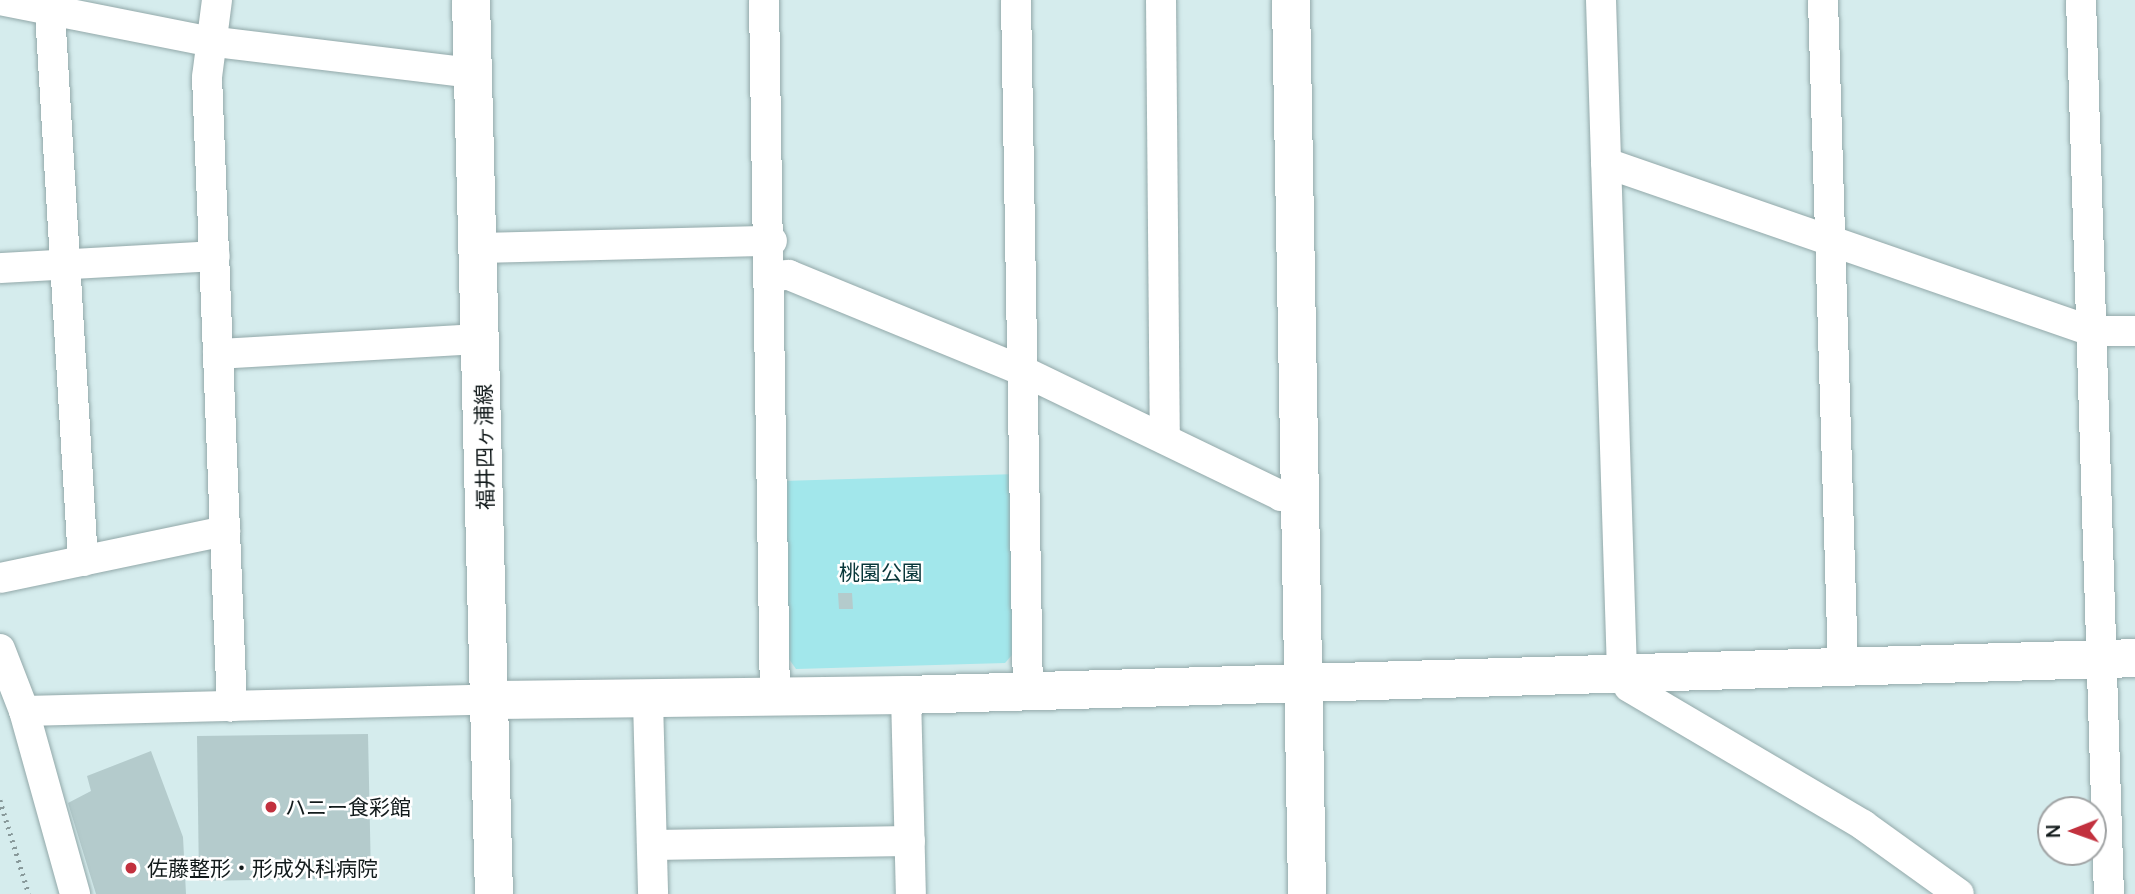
<!DOCTYPE html>
<html>
<head>
<meta charset="utf-8">
<style>
  body { margin:0 }
  #map { position:relative; width:2135px; height:894px; overflow:hidden; background:#d5eced; font-family:Manrope,"Noto Sans JP",sans-serif }
  div>[style] { position:absolute }
  .green>* { inset:0; background:#a2e7eb }
  .building>* { inset:0; background:#b4cbcc }
  .path>* { height:4.5px; margin-top:-2.25px; transform-origin:0; background:repeating-linear-gradient(90deg,#88999a 0 2px,transparent 0 7px) }
  .roads { filter:drop-shadow(0 0 2px #92a8a9) drop-shadow(0 0 2px #92a8a9) }
  .street>* { height:30px; margin:-15px; padding:0 15px; transform-origin:15px; border-radius:15px; background:#fff }
  .secondary>* { height:38px; margin:-19px; padding:0 19px; transform-origin:19px; border-radius:19px; background:#fff }
  .primary>* { height:38px; margin:-19px; padding:0 19px; transform-origin:19px; border-radius:19px; background:#fff }
  .dots>* { width:19px; height:19px; translate:-50% -50%; box-sizing:border-box; border:4px solid #fff; border-radius:50% }
  span { translate:-50% -50%; white-space:nowrap; text-align:center; line-height:1.15; -webkit-text-stroke:5px #fff; paint-order:stroke }
  .street-label { font-size:21px; color:#121a1b }
  .park-label { font-size:21px; color:#09373a }
  .poi-label { font-size:21px; color:#121a1b }
  .left { translate:0 -50%; text-align:left }
  .north { position:absolute; left:2037px; top:796px; width:70px; height:70px; box-sizing:border-box; background:#fff; border:2px solid #a0a3a4; border-radius:50%; rotate:269deg; font-size:19px; font-weight:700; line-height:28px; text-align:center; color:#121a1b }
  .north::after { content:''; display:block; margin:auto; width:24px; height:32px; background:#c2313e; clip-path:polygon(50% 0,100% 100%,50% 72%,0 100%) }
</style>
</head>
<body>
<div id="map">
  <div class="green">
    <div style="clip-path:polygon(1017px 474px,1018px 648px,1005px 663px,796px 669px,789px 659px,782px 481px)"></div>
  </div>
  <div class="building">
    <div style="clip-path:polygon(838px 593px,852px 593px,853px 609px,839px 609px)"></div>
    <div style="clip-path:polygon(368px 734px,371px 878px,199px 881px,197px 736px)"></div>
    <div style="clip-path:polygon(151px 751px,183px 837px,186px 894px,96px 894px,68px 803px,91px 791px,87px 776px)"></div>
  </div>
  <div class="path">
    <div style="left:0;top:800px;width:98px;rotate:72.9deg"></div>
  </div>
  <div class="roads">
    <div class="street">
      <div style="left:0;top:0;width:212px;rotate:11.2deg"></div>
      <div style="left:208px;top:41px;width:267px;rotate:6.9deg"></div>
      <div style="left:217px;top:0;width:78px;rotate:97.4deg"></div>
      <div style="left:207px;top:77px;width:630px;rotate:87.73deg"></div>
      <div style="left:764px;top:0;width:697px;rotate:89.1deg"></div>
      <div style="left:1016px;top:0;width:691px;rotate:89.01deg"></div>
      <div style="left:1161px;top:0;width:439px;rotate:89.5deg"></div>
      <div style="left:1601px;top:0;width:671px;rotate:88.21deg"></div>
      <div style="left:1622px;top:671px;width:17px;rotate:66deg"></div>
      <div style="left:1629px;top:687px;width:272px;rotate:30.5deg"></div>
      <div style="left:1863px;top:825px;width:118px;rotate:35.7deg"></div>
      <div style="left:1823px;top:0;width:665px;rotate:88.28deg"></div>
      <div style="left:2081px;top:0;width:894px;rotate:88.21deg"></div>
      <div style="left:50px;top:12px;width:550px;rotate:86.56deg"></div>
      <div style="left:1606px;top:163px;width:513px;rotate:19.11deg"></div>
      <div style="left:2091px;top:331px;width:44px"></div>
      <div style="left:480px;top:248px;width:292px;rotate:-1.4deg"></div>
      <div style="left:0;top:268px;width:215px;rotate:-3.2deg"></div>
      <div style="left:773px;top:276px;width:16px;rotate:-4deg"></div>
      <div style="left:789px;top:275px;width:255px;rotate:22.3deg"></div>
      <div style="left:1025px;top:372px;width:284px;rotate:25.8deg"></div>
      <div style="left:1281px;top:496px;width:20px;rotate:-3deg"></div>
      <div style="left:218px;top:354px;width:263px;rotate:-3.3deg"></div>
      <div style="left:0;top:578px;width:230px;rotate:-11.8deg"></div>
      <div style="left:0;top:649px;width:66px;rotate:68.8deg"></div>
      <div style="left:24px;top:711px;width:190px;rotate:74.4deg"></div>
      <div style="left:906px;top:695px;width:199px;rotate:88.6deg"></div>
      <div style="left:648px;top:700px;width:194px;rotate:88.5deg"></div>
      <div style="left:24px;top:711px;width:466px;rotate:-1.4deg"></div>
      <div style="left:652px;top:845px;width:258px;rotate:-0.9deg"></div>
    </div>
    <div class="secondary">
      <div style="left:1291px;top:0;width:894px;rotate:88.97deg"></div>
      <div style="left:490px;top:700px;width:416px;rotate:-0.7deg"></div>
      <div style="left:906px;top:695px;width:1230px;rotate:-1.72deg"></div>
    </div>
    <div class="primary">
      <div style="left:471px;top:0;width:894px;rotate:88.53deg"></div>
    </div>
  </div>
  <div class="dots">
    <div style="left:271px;top:807px;background:#c2313e"></div>
    <div style="left:131px;top:868px;background:#c2313e"></div>
  </div>
  <div class="street-label">
    <span style="left:484px;top:447px;rotate:-91deg">福井四ヶ浦線</span>
  </div>
  <div class="park-label">
    <span style="left:881px;top:572px">桃園公園</span>
  </div>
  <div class="poi-label">
    <span class="left" style="left:285px;top:807px">ハニー食彩館</span>
    <span class="left" style="left:147px;top:868px">佐藤整形・形成外科病院</span>
  </div>
  <div class="north">N</div>
</div>
</body>
</html>
